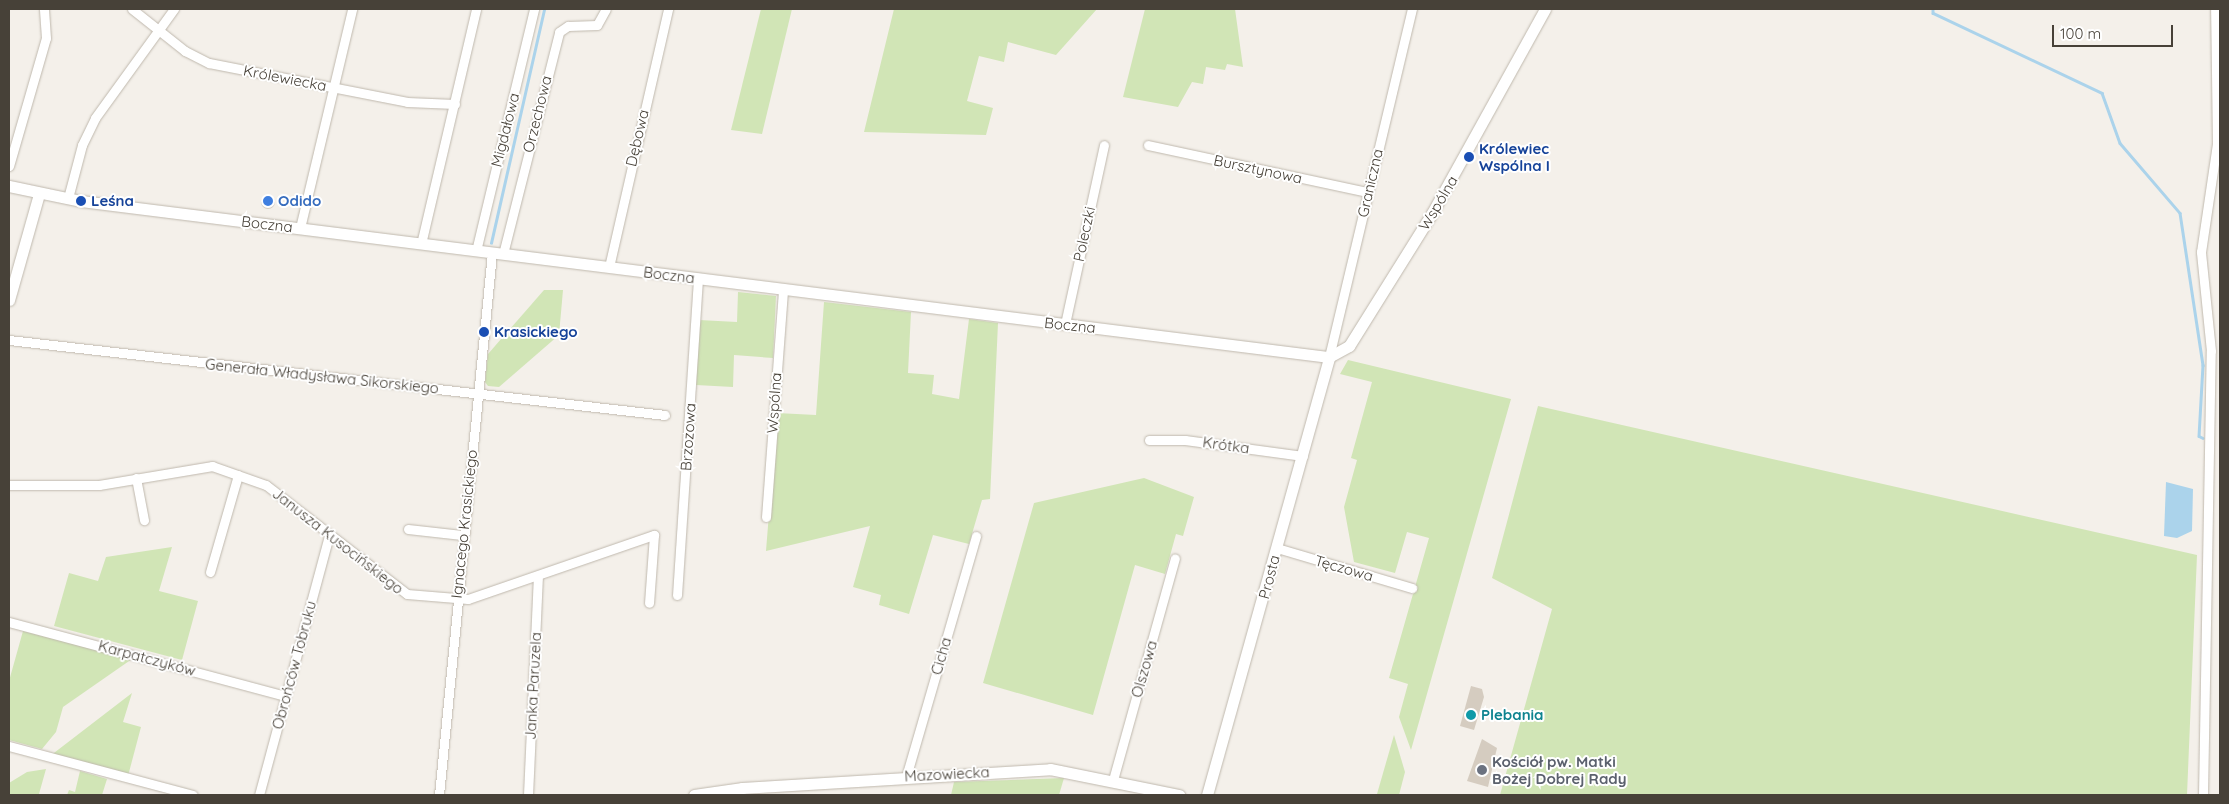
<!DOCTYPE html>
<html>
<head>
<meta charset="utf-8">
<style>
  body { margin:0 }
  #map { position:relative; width:2229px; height:804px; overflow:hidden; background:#f4f0ea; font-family:Quicksand,sans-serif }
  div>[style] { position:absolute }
  .green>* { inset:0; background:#d1e5b6 }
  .water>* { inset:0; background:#abd3eb }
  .stream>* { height:2.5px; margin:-1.25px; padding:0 1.25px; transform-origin:1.25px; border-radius:1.25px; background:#abd3eb }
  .building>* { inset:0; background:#d5ccc0 }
  .round { border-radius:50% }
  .roads { filter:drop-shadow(0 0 1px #bfb8ad) drop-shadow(0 0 1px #bfb8ad) }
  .minor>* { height:9px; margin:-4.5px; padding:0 4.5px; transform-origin:4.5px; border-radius:4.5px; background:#fff }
  .tertiary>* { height:11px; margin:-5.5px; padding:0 5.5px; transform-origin:5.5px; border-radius:5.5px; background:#fff }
  .dots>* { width:14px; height:14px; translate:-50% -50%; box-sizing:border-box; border:2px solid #fff; border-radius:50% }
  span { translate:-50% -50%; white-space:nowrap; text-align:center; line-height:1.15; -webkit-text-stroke:4px #fff; paint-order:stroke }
  .street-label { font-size:15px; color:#474138 }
  .transit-label { font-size:15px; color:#164399; font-weight:700 }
  .left { translate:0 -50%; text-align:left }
  .shop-label { font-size:15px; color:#366cbe; font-weight:700 }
  .culture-label { font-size:15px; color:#0d838f; font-weight:700 }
  .worship-label { font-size:15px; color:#5b616d; font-weight:700 }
  .frame { position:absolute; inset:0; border:10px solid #474138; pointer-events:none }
  .scale { position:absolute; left:2052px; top:25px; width:121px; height:22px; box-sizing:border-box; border:2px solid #474138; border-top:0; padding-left:6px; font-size:15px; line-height:18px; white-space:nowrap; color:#474138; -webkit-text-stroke:4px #fff; paint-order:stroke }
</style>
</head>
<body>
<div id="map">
  <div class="green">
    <div style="clip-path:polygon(761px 9px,792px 9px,762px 134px,731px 130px)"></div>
    <div style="clip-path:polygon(894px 9px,1097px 9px,1056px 55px,1008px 42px,1004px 62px,979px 56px,967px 101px,993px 108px,986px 135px,864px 132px)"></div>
    <div style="clip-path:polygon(1145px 9px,1235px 9px,1243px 67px,1227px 64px,1225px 70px,1206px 67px,1203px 84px,1192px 82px,1178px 107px,1123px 97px)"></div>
    <div style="clip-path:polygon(544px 290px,563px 290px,559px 335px,499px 387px,488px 386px,485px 382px,488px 354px)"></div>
    <div style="clip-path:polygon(738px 292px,776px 296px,773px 358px,734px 355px,733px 387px,696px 385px,699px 320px,737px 322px)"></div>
    <div style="clip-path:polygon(824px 302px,911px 312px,908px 373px,934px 375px,932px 394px,959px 399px,969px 319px,998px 323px,990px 499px,982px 500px,969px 544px,933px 535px,909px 614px,879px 605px,881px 595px,853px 587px,870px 526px,766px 551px,777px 413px,816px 415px)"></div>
    <div style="clip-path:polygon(1348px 360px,1511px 399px,1411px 750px,1399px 717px,1408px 684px,1389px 678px,1429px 538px,1407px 532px,1395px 573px,1354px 562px,1344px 507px,1357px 460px,1351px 458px,1372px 382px,1340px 374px)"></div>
    <div style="clip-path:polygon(1538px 406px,2197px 555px,2187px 795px,1500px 795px,1552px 609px,1492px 578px)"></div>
    <div style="clip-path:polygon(1144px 478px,1194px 497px,1183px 536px,1176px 534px,1165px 574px,1135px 565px,1093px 715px,983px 683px,1034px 503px)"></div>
    <div style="clip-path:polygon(172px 547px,159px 591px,198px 601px,182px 660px,54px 626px,69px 573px,98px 581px,106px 557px)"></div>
    <div style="clip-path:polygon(23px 631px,132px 659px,63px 707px,56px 732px,42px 749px,9px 740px,9px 681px)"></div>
    <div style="clip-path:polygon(132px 693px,123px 722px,141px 727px,128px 776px,50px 756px)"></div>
    <div style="clip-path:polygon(1394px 735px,1405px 772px,1399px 795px,1382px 795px,1377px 794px)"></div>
    <div style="clip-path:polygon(46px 769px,39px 794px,43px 795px,9px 795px,9px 783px,27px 772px)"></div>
    <div style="clip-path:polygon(80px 771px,107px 779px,102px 795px,67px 795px,69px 790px,75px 792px)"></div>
    <div style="clip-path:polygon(1064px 778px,1059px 795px,951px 795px,954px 782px)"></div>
  </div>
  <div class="water">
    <div style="clip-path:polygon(2166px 482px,2193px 489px,2192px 531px,2177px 538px,2164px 536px)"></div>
  </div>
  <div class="stream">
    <div style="left:1933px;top:9px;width:4px;rotate:90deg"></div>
    <div style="left:1933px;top:13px;width:187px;rotate:25.3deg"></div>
    <div style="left:2102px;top:93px;width:53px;rotate:70.2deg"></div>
    <div style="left:2120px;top:143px;width:92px;rotate:49.4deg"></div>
    <div style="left:2180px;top:213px;width:154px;rotate:81.4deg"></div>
    <div style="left:2203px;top:365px;width:71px;rotate:93.2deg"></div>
    <div style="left:2199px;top:436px;width:4px;rotate:27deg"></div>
    <div style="left:491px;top:243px;width:240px;rotate:-77.2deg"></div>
  </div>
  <div class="building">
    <div class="round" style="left:261px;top:195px;width:14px;height:14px"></div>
    <div style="clip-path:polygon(1471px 686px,1482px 689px,1484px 697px,1474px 730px,1460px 726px)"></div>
    <div style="clip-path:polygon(1482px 739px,1497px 748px,1488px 787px,1467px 781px)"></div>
  </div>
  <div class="roads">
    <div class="minor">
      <div style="left:132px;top:9px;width:68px;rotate:38.4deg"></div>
      <div style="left:185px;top:51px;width:27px;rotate:27deg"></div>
      <div style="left:209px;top:63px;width:202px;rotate:11.1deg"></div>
      <div style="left:407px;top:102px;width:48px;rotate:2.4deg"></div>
      <div style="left:1148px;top:145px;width:225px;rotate:12.1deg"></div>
      <div style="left:9px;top:166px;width:133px;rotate:-73.9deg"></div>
      <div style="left:46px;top:38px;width:29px;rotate:-94deg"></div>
      <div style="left:68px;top:198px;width:55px;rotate:-75.2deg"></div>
      <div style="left:82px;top:145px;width:30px;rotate:-64deg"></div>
      <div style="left:95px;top:118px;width:135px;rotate:-54.1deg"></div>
      <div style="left:300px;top:228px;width:225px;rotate:-76.6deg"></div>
      <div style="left:421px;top:244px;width:241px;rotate:-76.8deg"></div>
      <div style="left:476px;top:251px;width:249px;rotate:-76.5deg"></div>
      <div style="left:503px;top:254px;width:229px;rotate:-75.8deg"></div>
      <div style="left:559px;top:32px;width:11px;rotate:-34deg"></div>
      <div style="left:568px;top:26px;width:29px;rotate:-2deg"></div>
      <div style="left:597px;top:25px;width:18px;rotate:-61deg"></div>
      <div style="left:609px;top:267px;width:265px;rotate:-77.1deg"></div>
      <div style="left:1065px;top:324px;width:183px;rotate:-77.7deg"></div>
      <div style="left:9px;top:340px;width:660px;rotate:6.52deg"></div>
      <div style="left:1329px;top:357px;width:358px;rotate:-76.6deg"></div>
      <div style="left:1149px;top:440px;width:36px"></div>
      <div style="left:1185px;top:440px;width:119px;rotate:7.7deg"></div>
      <div style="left:136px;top:478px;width:43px;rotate:79.2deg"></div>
      <div style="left:9px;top:485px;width:90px"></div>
      <div style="left:99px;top:485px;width:115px;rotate:-9.5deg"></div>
      <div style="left:212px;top:466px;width:57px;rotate:19.4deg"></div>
      <div style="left:266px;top:485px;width:178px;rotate:37.7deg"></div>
      <div style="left:407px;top:594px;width:61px;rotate:4.7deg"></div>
      <div style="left:468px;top:599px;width:197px;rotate:-19deg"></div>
      <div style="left:654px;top:535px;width:68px;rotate:94.2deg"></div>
      <div style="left:766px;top:517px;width:229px;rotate:-85.7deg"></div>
      <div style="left:408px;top:529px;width:54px;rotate:6.3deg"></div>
      <div style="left:1277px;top:548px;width:141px;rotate:16.5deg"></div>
      <div style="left:210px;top:572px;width:101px;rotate:-73.9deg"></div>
      <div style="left:677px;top:595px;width:318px;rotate:-86.2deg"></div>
      <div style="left:9px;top:622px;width:286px;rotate:15deg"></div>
      <div style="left:9px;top:746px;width:190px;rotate:14.9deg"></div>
      <div style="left:906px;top:777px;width:251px;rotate:-73.8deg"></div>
      <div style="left:1113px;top:780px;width:230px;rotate:-74.4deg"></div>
      <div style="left:259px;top:795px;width:269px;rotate:-74.9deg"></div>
      <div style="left:439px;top:795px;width:545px;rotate:-84.42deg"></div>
      <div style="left:528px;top:795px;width:218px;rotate:-87.4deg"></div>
      <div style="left:2203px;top:795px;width:444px;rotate:-89deg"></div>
      <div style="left:2211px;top:351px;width:100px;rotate:-95.8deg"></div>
      <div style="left:2201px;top:252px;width:109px;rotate:-81.6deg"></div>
      <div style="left:2217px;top:144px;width:135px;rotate:-90.8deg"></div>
    </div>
    <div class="tertiary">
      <div style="left:9px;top:186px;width:74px;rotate:11.8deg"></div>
      <div style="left:81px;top:201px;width:1258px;rotate:7.13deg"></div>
      <div style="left:1329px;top:357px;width:23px;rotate:-29deg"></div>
      <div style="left:1349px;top:346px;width:157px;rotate:-58deg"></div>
      <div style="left:1432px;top:213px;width:233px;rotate:-61deg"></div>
      <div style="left:9px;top:300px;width:110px;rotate:-74.2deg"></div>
      <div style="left:694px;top:795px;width:49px;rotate:-8.3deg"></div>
      <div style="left:742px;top:788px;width:309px;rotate:-3.5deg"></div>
      <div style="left:1050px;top:769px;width:132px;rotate:11.4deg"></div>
      <div style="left:1207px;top:795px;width:455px;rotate:-74.4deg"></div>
    </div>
  </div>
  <div class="dots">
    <div style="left:1469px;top:157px;background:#1a4fb4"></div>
    <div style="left:81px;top:201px;background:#1a4fb4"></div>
    <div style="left:268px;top:201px;background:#3f7fe0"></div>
    <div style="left:484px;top:332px;background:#1a4fb4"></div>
    <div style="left:1471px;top:715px;background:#0f9aa8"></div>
    <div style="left:1482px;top:770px;background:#6b7280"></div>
  </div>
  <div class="street-label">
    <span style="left:285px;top:78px;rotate:11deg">Królewiecka</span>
    <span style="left:537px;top:114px;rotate:-76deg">Orzechowa</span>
    <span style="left:505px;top:130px;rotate:-76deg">Migdałowa</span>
    <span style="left:637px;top:138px;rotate:-77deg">Dębowa</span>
    <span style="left:1258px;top:169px;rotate:12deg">Bursztynowa</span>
    <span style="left:1370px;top:183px;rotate:-77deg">Graniczna</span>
    <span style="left:1438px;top:203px;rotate:-59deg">Wspólna</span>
    <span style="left:267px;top:224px;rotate:7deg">Boczna</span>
    <span style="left:1084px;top:234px;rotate:-78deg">Poleczki</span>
    <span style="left:669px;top:275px;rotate:7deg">Boczna</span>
    <span style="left:1070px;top:325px;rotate:6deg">Boczna</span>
    <span style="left:322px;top:376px;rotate:6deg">Generała Władysława Sikorskiego</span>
    <span style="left:774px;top:403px;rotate:-86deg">Wspólna</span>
    <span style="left:688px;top:437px;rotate:-86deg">Brzozowa</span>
    <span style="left:1226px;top:445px;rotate:8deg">Krótka</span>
    <span style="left:464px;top:524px;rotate:-84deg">Ignacego Krasickiego</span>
    <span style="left:338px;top:541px;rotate:38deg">Janusza Kusocińskiego</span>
    <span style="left:1344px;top:568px;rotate:16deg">Tęczowa</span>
    <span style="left:1269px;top:577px;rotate:-75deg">Prosta</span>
    <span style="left:941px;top:656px;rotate:-74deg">Cicha</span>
    <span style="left:147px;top:658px;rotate:15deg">Karpatczyków</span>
    <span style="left:294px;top:665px;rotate:-75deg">Obrońców Tobruku</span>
    <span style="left:1144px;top:669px;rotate:-74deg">Olszowa</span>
    <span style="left:533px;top:686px;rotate:-87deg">Janka Paruzela</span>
    <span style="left:947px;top:774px;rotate:-3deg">Mazowiecka</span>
  </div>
  <div class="transit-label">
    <span class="left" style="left:1479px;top:157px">Królewiec<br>Wspólna I</span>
    <span class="left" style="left:91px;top:201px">Leśna</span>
    <span class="left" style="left:494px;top:332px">Krasickiego</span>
  </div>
  <div class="shop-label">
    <span class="left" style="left:278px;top:201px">Odido</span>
  </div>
  <div class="culture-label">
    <span class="left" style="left:1481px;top:715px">Plebania</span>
  </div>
  <div class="worship-label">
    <span class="left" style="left:1492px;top:770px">Kościół pw. Matki<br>Bożej Dobrej Rady</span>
  </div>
  <div class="frame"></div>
  <div class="scale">100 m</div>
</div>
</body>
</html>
